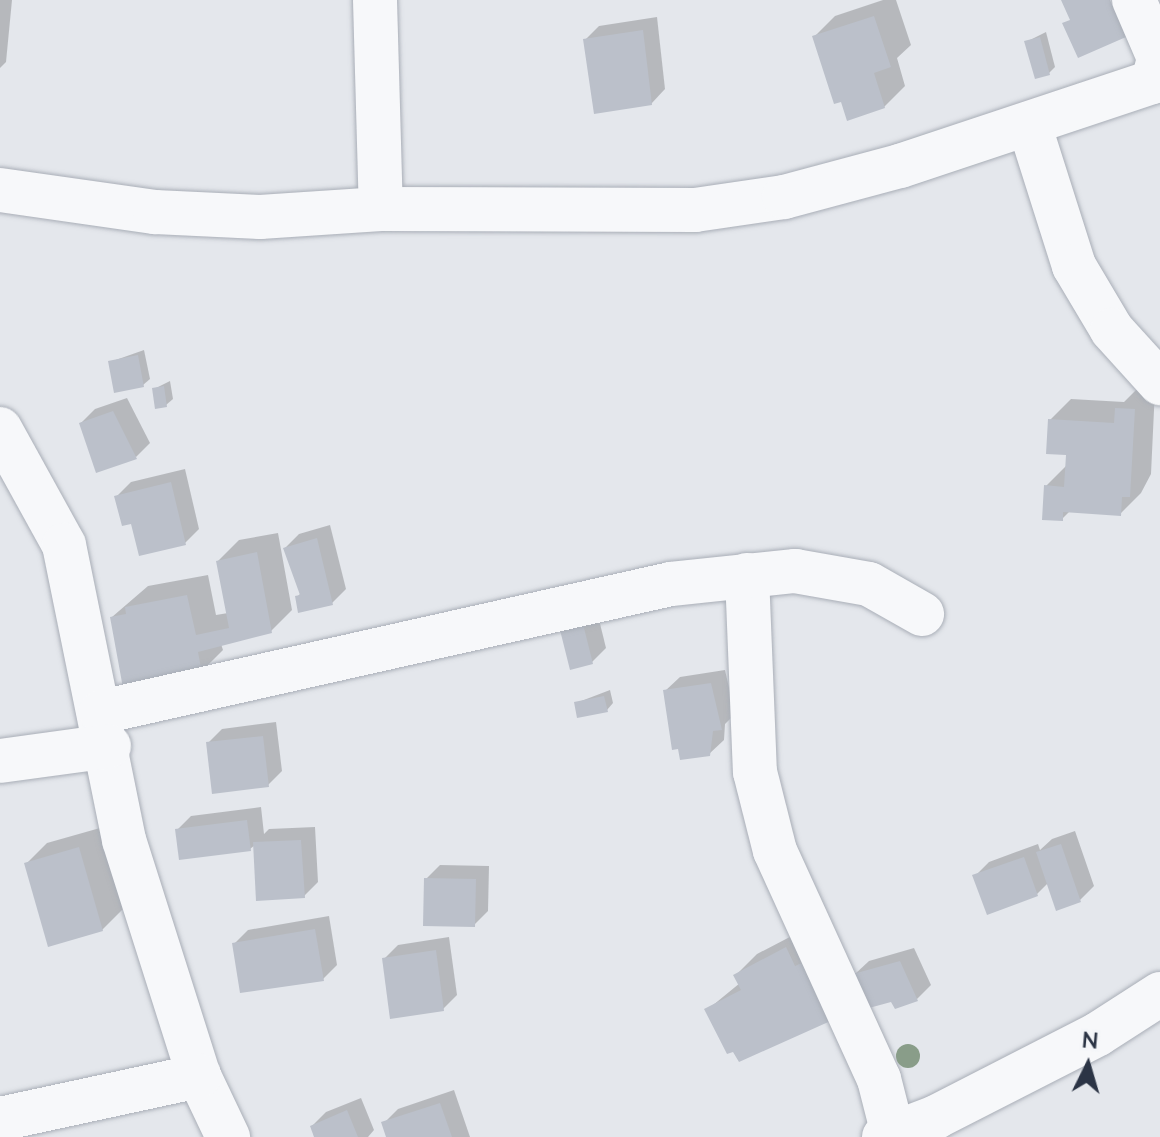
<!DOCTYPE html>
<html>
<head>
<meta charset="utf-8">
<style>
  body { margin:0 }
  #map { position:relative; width:1160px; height:1137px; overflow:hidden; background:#e4e7ec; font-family:"Nunito Sans",sans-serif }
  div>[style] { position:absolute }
  .shadow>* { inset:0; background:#0003 }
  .building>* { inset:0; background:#bbc0ca }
  .roads { filter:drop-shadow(0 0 2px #a9aeb7) drop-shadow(0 0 2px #a9aeb7) }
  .minor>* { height:44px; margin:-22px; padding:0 22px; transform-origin:22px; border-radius:22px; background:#f7f8fa }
  .trees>* { width:24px; height:24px; margin:-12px; border-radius:50%; background:#899d89 }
  span { translate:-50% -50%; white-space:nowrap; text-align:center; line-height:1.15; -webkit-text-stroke:7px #f4f6f9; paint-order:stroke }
  .north { position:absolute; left:1048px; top:1025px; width:80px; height:80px; -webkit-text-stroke:6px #f4f6f9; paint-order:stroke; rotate:5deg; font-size:22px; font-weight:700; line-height:32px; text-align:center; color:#2b3445 }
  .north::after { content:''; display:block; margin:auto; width:28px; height:36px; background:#2b3445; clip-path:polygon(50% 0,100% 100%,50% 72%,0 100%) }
</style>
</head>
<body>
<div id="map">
  <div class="shadow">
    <div style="clip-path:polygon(0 0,12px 0,6px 62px,0 68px)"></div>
    <div style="clip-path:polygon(883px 0,896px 0,911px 45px,897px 58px,905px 86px,884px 107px,814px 37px,835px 16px)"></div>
    <div style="clip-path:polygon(657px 17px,665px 89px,651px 104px,585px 40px,599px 26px)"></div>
    <div style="clip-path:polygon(1046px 32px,1055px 67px,1049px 73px,1026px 42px)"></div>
    <div style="clip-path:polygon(144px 350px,150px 379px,143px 385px,110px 362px)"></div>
    <div style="clip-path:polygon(170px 381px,173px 399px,166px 405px,154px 389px)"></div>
    <div style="clip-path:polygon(1138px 388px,1155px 389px,1151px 474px,1141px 493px,1120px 514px,1070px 511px,1062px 519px,1046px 486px,1068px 464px,1068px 453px,1050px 420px,1071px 399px,1124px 402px)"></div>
    <div style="clip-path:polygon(127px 398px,150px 443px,136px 457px,81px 423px,95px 409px)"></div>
    <div style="clip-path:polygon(185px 469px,199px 529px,185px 543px,132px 521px,117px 496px,131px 482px)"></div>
    <div style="clip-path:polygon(330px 525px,346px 589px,332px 603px,297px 597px,301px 593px,285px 548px,299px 534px)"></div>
    <div style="clip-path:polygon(278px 533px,292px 610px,271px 631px,221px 644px,223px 650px,202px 671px,112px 617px,148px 586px,208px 575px,216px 615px,228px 613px,218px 561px,239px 540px)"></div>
    <div style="clip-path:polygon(592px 591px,606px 648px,592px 662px,572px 668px)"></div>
    <div style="clip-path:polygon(725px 670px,735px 714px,725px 724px,724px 740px,709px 754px,665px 691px,680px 677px)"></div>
    <div style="clip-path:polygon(610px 690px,613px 703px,607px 710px,576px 703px)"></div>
    <div style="clip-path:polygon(276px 722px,282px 771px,268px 785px,208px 743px,222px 729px)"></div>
    <div style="clip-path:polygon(261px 807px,264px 834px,269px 829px,315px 827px,318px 882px,304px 896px,255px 845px,250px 849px,177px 830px,191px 816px)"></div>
    <div style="clip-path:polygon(100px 828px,123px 909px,102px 930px,26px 864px,47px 843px)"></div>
    <div style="clip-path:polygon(1075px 831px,1094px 886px,1080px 900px,1048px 883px,1037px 894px,975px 876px,989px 862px,1038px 844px,1040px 850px,1052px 839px)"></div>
    <div style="clip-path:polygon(440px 865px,489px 866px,488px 911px,474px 925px,426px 879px)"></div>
    <div style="clip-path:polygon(329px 916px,337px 965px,323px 979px,234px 944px,248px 930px)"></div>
    <div style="clip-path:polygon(807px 928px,832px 951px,707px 1010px,740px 983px,736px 975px,757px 954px)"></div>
    <div style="clip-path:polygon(449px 937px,457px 995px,443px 1009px,384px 959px,398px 945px)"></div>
    <div style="clip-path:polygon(914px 948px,931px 985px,917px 999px,892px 999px,855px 974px,869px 961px)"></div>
    <div style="clip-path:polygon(454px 1090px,470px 1137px,388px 1137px,384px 1123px,398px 1109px)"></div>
    <div style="clip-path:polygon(361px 1098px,374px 1130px,368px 1137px,316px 1137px,312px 1126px,326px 1112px)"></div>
  </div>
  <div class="building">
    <div style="clip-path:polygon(1061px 0,1110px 0,1126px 37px,1078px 58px,1062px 23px,1070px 20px)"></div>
    <div style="clip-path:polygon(874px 16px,891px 67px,874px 73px,885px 108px,847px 121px,841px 102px,834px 104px,812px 36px)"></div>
    <div style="clip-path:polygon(643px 30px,652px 105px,594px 114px,583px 39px)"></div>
    <div style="clip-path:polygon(1040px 37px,1050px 75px,1035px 79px,1024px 41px)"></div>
    <div style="clip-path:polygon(138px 355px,144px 387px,114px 393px,108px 361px)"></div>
    <div style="clip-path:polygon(164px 386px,167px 407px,155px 409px,152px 388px)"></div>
    <div style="clip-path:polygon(1115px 408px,1135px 409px,1130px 497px,1122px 497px,1121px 516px,1063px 512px,1063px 521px,1042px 520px,1044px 485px,1064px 487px,1066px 455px,1046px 454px,1048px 419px,1114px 423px)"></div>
    <div style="clip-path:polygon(113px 411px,137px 459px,96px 473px,79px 423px)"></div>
    <div style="clip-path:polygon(171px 482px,186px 545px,139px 556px,131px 524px,122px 526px,114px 496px)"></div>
    <div style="clip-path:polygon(317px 538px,333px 605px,298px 613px,295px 596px,300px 595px,283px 548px)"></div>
    <div style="clip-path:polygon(257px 552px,272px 633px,198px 652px,202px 673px,123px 688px,110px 617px,126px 614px,125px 607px,187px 595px,196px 635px,229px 628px,216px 561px)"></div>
    <div style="clip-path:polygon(578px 604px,593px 664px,570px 670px,555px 610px)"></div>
    <div style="clip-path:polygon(711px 683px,722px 730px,713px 731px,710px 756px,680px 760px,678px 749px,672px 750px,663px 690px)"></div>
    <div style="clip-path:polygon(604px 696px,608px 712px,577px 718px,574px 702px)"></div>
    <div style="clip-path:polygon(263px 736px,269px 787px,212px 794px,206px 742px)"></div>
    <div style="clip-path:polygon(247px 820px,251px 851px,179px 860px,175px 829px)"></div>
    <div style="clip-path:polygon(301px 840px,305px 898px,256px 901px,253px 842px)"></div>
    <div style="clip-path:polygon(1061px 844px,1081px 902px,1056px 911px,1036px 852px)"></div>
    <div style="clip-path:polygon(79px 847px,103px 931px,48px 947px,24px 863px)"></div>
    <div style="clip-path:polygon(1024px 857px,1038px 896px,987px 915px,972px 875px)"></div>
    <div style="clip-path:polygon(424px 878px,476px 879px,475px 927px,423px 926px)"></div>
    <div style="clip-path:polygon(315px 929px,324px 981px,240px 993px,232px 943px)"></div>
    <div style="clip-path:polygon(786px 947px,795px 966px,802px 963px,835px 1019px,739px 1062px,733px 1052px,727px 1054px,704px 1009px,741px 990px,733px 975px)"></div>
    <div style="clip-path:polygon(436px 950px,444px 1011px,390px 1019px,382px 958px)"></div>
    <div style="clip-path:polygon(900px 961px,918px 1001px,895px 1009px,891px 1002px,869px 1008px,853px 974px)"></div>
    <div style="clip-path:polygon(440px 1103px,452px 1137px,386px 1137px,381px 1122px)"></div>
    <div style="clip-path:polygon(347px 1110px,358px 1137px,314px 1137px,310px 1126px)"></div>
  </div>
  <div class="roads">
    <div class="minor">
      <div style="left:375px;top:0;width:209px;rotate:88.4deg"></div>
      <div style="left:1029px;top:124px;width:149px;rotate:72.4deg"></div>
      <div style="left:1074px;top:266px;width:74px;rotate:59.3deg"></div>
      <div style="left:1112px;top:330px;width:72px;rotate:47.8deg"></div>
      <div style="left:0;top:190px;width:157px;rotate:8.1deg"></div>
      <div style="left:155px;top:212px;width:105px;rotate:2.7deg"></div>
      <div style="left:260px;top:217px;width:121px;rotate:-3.8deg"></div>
      <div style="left:381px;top:209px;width:314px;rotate:0.2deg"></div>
      <div style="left:695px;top:210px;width:90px;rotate:-8.3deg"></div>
      <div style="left:784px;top:197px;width:120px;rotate:-15deg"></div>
      <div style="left:900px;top:166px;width:267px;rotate:-18.4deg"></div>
      <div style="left:1153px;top:82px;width:25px;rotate:-76deg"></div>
      <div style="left:1159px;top:58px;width:63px;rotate:-113.3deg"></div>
      <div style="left:0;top:429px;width:132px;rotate:61.1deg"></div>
      <div style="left:64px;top:545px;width:301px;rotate:78.5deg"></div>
      <div style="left:124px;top:840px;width:248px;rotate:72.4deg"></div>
      <div style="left:199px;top:1076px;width:68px;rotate:64.6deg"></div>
      <div style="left:747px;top:575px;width:197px;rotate:87.7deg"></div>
      <div style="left:755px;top:772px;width:81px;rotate:75.8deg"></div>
      <div style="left:775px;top:851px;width:251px;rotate:65.5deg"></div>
      <div style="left:879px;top:1079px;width:57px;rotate:75.7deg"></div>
      <div style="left:101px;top:712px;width:584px;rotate:-12.66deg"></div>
      <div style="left:671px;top:584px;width:125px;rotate:-6deg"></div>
      <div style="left:795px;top:571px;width:75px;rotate:10deg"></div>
      <div style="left:869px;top:584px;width:61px;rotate:29.5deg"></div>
      <div style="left:0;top:761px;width:110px;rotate:-7.8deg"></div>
      <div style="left:0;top:1119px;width:204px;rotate:-12.2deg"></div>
      <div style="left:884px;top:1137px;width:56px;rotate:-21deg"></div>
      <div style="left:936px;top:1117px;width:182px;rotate:-27.1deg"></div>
      <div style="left:1098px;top:1034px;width:74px;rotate:-32.8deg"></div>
    </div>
  </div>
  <div class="trees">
    <div style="left:908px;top:1056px"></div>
  </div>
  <div class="north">N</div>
</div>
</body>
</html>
